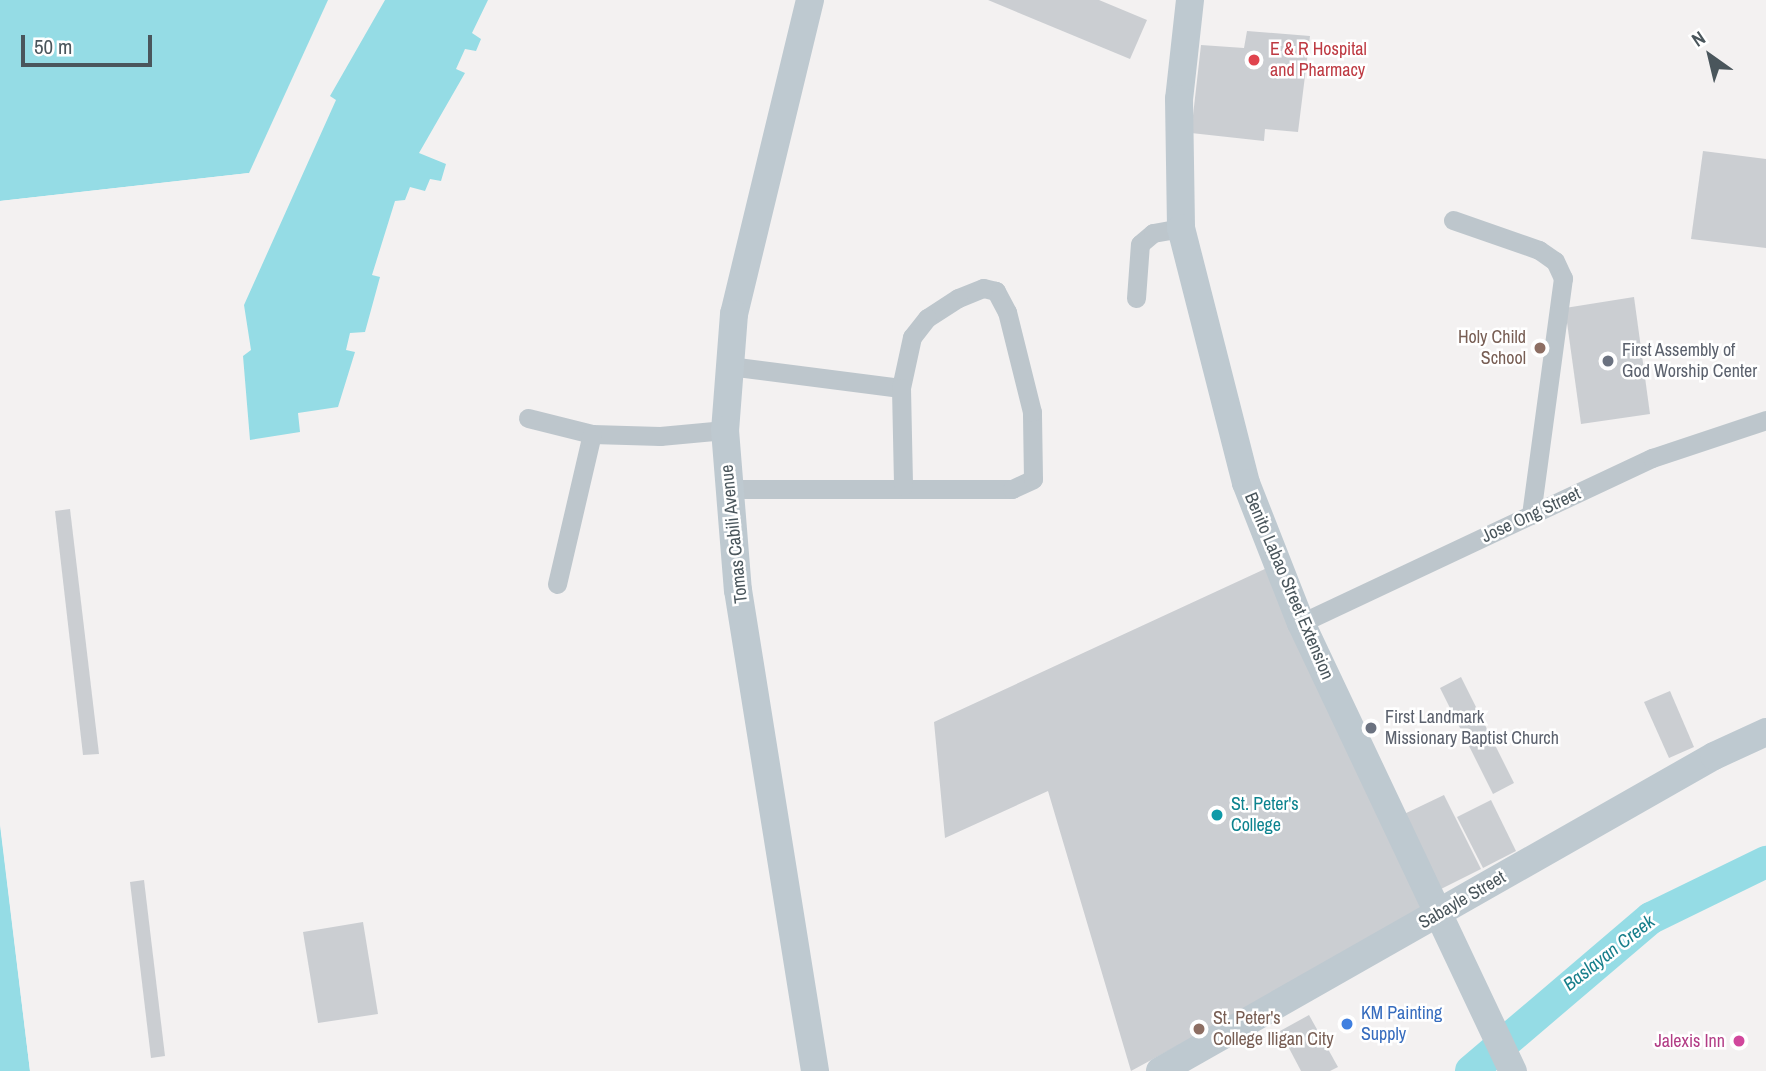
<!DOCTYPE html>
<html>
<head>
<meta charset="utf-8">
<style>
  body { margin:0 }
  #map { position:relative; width:1766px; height:1071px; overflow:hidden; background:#f3f1f1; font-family:"Archivo Narrow",sans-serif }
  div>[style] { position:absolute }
  .water>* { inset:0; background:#95dce5 }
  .pier>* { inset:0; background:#f3f1f1 }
  .river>* { height:32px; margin:-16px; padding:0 16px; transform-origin:16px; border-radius:16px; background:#95dce5 }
  .building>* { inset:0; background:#cbced2 }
  .street>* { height:19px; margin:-9.5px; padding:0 9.5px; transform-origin:9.5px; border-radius:9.5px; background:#bdc6cc }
  .secondary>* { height:28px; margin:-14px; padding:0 14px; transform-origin:14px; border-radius:14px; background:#bec9d0 }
  .dots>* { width:19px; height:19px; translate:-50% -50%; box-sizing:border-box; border:4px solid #fff; border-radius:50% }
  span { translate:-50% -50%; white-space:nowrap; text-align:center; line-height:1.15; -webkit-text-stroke:5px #fff; paint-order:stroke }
  .health-label { font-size:18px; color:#be3a42 }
  .left { translate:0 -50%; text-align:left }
  .education-label { font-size:18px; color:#785e54 }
  .right { translate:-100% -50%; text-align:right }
  .worship-label { font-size:18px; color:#5b616d }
  .street-label { font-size:18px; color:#4a565c }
  .culture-label { font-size:18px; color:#0d838f }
  .shop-label { font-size:18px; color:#366cbe }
  .hotel-label { font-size:18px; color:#b23c85 }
  .water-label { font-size:19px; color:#187f8b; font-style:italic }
  .north { position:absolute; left:1675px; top:21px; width:70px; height:70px; -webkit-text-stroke:5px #fff; paint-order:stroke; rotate:326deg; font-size:19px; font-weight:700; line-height:28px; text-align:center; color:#4a565c }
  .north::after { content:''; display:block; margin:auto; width:24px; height:32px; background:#4a565c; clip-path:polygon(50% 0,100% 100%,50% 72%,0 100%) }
  .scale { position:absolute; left:21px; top:35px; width:131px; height:32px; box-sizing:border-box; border:4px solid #4a565c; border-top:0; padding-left:9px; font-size:21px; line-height:24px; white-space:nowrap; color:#4a565c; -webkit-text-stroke:5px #fff; paint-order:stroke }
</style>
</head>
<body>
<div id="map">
  <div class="water">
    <div style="clip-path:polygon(0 0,328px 0,249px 173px,0 201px)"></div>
    <div style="clip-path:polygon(385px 0,488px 0,472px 33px,481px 39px,476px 51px,465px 49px,456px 69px,465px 73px,419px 153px,446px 164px,441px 181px,430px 179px,425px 191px,410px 187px,405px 200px,395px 201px,372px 275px,380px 277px,365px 332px,350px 333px,346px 350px,355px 352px,338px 407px,298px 413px,300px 432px,250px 440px,243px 356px,251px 350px,244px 305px,336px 100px,330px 96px)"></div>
    <div style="clip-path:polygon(0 825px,18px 973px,30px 1071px,0 1071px)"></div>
  </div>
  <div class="pier">
    <div style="clip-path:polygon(249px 173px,247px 176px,0 204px,0 201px)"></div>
    <div style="clip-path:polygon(0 822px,3px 825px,33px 1071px,30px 1071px)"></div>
  </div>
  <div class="river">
    <div style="left:1471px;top:1071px;width:236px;rotate:-40.4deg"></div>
    <div style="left:1651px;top:918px;width:128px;rotate:-26deg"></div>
  </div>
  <div class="building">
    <div style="clip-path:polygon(988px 0,1099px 0,1147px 20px,1130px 59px)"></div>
    <div style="clip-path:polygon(1247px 31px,1310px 36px,1298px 132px,1265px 129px,1264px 141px,1191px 133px,1201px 45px,1244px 48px)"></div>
    <div style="clip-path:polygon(1703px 151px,1766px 159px,1766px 248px,1691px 239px)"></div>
    <div style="clip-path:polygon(1634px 297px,1650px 414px,1581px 424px,1565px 308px)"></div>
    <div style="clip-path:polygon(70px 509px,99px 754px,83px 755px,55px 511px)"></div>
    <div style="clip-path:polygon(1267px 568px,1423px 912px,1131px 1071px,1048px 791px,945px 838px,934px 722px)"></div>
    <div style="clip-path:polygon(1461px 677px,1514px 783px,1493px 794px,1440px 688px)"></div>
    <div style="clip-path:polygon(1670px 691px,1694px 747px,1669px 758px,1644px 702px)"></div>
    <div style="clip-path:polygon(1444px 795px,1481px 869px,1437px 891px,1400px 816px)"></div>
    <div style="clip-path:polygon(1491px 800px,1516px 851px,1483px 868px,1457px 817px)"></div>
    <div style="clip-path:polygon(144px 880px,165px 1056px,151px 1058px,130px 882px)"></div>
    <div style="clip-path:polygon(363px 922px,378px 1014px,318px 1023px,303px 932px)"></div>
    <div style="clip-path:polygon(1309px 1015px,1338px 1067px,1330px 1071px,1301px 1071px,1280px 1031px)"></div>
  </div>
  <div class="street">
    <div style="left:1453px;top:220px;width:91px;rotate:19.2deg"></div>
    <div style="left:1539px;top:250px;width:19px;rotate:35deg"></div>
    <div style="left:1555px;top:261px;width:19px;rotate:65deg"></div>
    <div style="left:1563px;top:278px;width:239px;rotate:97.7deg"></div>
    <div style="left:1136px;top:298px;width:54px;rotate:-85.8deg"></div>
    <div style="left:1140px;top:244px;width:17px;rotate:-40deg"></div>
    <div style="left:1153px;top:233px;width:28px;rotate:-10deg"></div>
    <div style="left:729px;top:366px;width:173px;rotate:7.3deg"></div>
    <div style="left:528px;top:418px;width:66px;rotate:14deg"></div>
    <div style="left:592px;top:434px;width:68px;rotate:1.7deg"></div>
    <div style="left:660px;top:436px;width:65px;rotate:-5.3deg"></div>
    <div style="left:728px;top:489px;width:284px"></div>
    <div style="left:1012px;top:489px;width:23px;rotate:-25deg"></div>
    <div style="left:1033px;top:479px;width:67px;rotate:-90.9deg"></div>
    <div style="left:1032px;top:412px;width:103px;rotate:-104deg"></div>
    <div style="left:1007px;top:312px;width:24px;rotate:-118deg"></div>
    <div style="left:996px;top:291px;width:13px;rotate:-167deg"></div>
    <div style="left:983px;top:288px;width:27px;rotate:158deg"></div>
    <div style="left:958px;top:298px;width:37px;rotate:147deg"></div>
    <div style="left:927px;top:318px;width:24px;rotate:128deg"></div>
    <div style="left:912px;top:337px;width:52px;rotate:102.2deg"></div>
    <div style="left:901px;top:388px;width:98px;rotate:88.8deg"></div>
    <div style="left:557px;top:584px;width:154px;rotate:-76.9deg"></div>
    <div style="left:1301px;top:623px;width:388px;rotate:-25.2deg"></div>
    <div style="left:1652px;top:458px;width:120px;rotate:-18.4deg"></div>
  </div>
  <div class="secondary">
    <div style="left:810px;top:0;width:323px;rotate:103.6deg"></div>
    <div style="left:734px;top:314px;width:116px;rotate:94.4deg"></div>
    <div style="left:725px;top:430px;width:161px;rotate:85.4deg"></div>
    <div style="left:738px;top:590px;width:487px;rotate:80.9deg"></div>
    <div style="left:1190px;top:0;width:100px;rotate:96.3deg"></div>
    <div style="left:1179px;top:99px;width:129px;rotate:89.1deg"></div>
    <div style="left:1181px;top:228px;width:263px;rotate:75.7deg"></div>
    <div style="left:1246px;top:483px;width:150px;rotate:68.6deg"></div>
    <div style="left:1301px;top:623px;width:496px;rotate:64.7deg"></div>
    <div style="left:1160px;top:1071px;width:637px;rotate:-29.62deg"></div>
    <div style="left:1714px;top:756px;width:57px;rotate:-24.8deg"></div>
  </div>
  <div class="dots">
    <div style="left:1254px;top:60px;background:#e0444e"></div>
    <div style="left:1540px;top:348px;background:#8d6e63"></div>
    <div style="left:1608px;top:361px;background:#6b7280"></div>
    <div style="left:1371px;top:728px;background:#6b7280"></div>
    <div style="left:1217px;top:815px;background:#0f9aa8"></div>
    <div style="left:1347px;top:1024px;background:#3f7fe0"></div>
    <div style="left:1199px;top:1029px;background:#8d6e63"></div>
    <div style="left:1739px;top:1041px;background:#d1479c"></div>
  </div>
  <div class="health-label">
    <span class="left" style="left:1270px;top:60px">E &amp; R Hospital<br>and Pharmacy</span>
  </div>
  <div class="education-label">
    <span class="right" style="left:1526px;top:348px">Holy Child<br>School</span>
    <span class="left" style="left:1213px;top:1029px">St. Peter's<br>College Iligan City</span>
  </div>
  <div class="worship-label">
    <span class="left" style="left:1622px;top:361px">First Assembly of<br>God Worship Center</span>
    <span class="left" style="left:1385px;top:728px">First Landmark<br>Missionary Baptist Church</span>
  </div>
  <div class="street-label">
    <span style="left:1531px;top:515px;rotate:-25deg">Jose Ong Street</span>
    <span style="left:734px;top:534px;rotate:-96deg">Tomas Cabili Avenue</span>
    <span style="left:1289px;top:586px;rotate:67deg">Benito Labao Street Extension</span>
    <span style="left:1462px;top:900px;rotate:-30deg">Sabayle Street</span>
  </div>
  <div class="culture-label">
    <span class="left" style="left:1231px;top:815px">St. Peter's<br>College</span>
  </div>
  <div class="shop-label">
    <span class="left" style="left:1361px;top:1024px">KM Painting<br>Supply</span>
  </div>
  <div class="hotel-label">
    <span class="right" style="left:1725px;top:1041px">Jalexis Inn</span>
  </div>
  <div class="water-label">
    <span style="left:1609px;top:953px;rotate:-38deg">Baslayan Creek</span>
  </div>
  <div class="north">N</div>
  <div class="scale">50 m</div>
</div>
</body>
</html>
